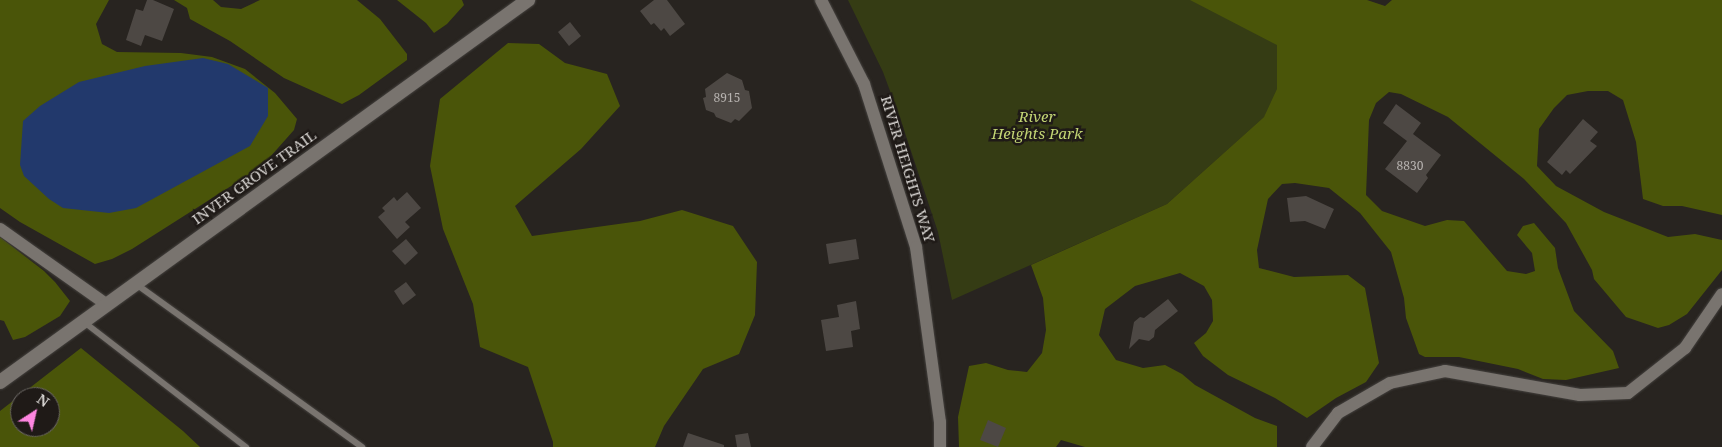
<!DOCTYPE html>
<html>
<head>
<meta charset="utf-8">
<style>
  body { margin:0 }
  #map { position:relative; width:1722px; height:447px; overflow:hidden; background:#282420; font-family:"Noto Serif",serif }
  div>[style] { position:absolute }
  .green>* { inset:0; background:#353c14 }
  .forest>* { inset:0; background:#4a5509 }
  .water>* { inset:0; background:#22396c }
  .building>* { inset:0; background:#4d4844 }
  .roads { filter:drop-shadow(0 0 1px #45423f) drop-shadow(0 0 1px #45423f) }
  .service>* { height:6px; margin:-3px; padding:0 3px; transform-origin:3px; border-radius:3px; background:#79746f }
  .minor>* { height:12px; margin:-6px; padding:0 6px; transform-origin:6px; border-radius:6px; background:#79746f }
  .tertiary>* { height:14px; margin:-7px; padding:0 7px; transform-origin:7px; border-radius:7px; background:#79746f }
  span { translate:-50% -50%; white-space:nowrap; text-align:center; line-height:1.15; -webkit-text-stroke:5px #1f1a17; paint-order:stroke }
  .number-label { font-size:12px; color:#b7b3b0 }
  .number-label span { -webkit-text-stroke-width:0 }
  .park-label { font-size:15px; color:#c3d574; font-style:italic }
  .street-label { font-size:15px; color:#dad7d4 }
  .north { position:absolute; left:10px; top:387px; width:50px; height:50px; box-sizing:border-box; background:#1f1a17; border:1px solid #6a6663; border-radius:50%; rotate:35deg; font-size:14px; font-weight:700; line-height:20px; text-align:center; color:#dad7d4 }
  .north::after { content:''; display:block; margin:auto; width:18px; height:22px; background:#fe85e0; clip-path:polygon(50% 0,100% 100%,50% 72%,0 100%) }
</style>
</head>
<body>
<div id="map">
  <div class="green">
    <div style="clip-path:polygon(848px 0,1266px 0,1338px 51px,1167px 204px,952px 300px,938px 232px,900px 118px,883px 72px)"></div>
  </div>
  <div class="forest">
    <div style="clip-path:polygon(0 0,109px 0,96px 24px,102px 44px,117px 52px,181px 53px,212px 57px,245px 69px,275px 93px,297px 119px,294px 130px,262px 166px,250px 174px,132px 249px,112px 259px,95px 264px,20px 222px,0 208px)"></div>
    <div style="clip-path:polygon(174px 0,213px 0,221px 7px,241px 9px,260px 0,357px 0,380px 19px,407px 54px,407px 60px,359px 95px,342px 104px,284px 78px,230px 41px,190px 19px,187px 8px)"></div>
    <div style="clip-path:polygon(397px 0,462px 0,464px 5px,447px 24px,434px 33px,426px 23px)"></div>
    <div style="clip-path:polygon(1190px 0,1367px 0,1385px 6px,1392px 0,1722px 0,1722px 215px,1682px 206px,1663px 206px,1643px 199px,1636px 142px,1623px 100px,1608px 91px,1588px 91px,1567px 95px,1554px 108px,1539px 129px,1537px 166px,1556px 186px,1604px 212px,1668px 237px,1695px 234px,1722px 240px,1722px 270px,1687px 314px,1669px 325px,1658px 328px,1626px 317px,1594px 279px,1592px 270px,1566px 223px,1524px 179px,1448px 117px,1401px 94px,1389px 92px,1376px 103px,1369px 120px,1366px 195px,1382px 211px,1425px 226px,1447px 220px,1464px 221px,1507px 271px,1526px 274px,1535px 271px,1532px 253px,1517px 235px,1523px 226px,1534px 223px,1555px 248px,1558px 268px,1574px 311px,1613px 351px,1619px 368px,1566px 380px,1543px 379px,1518px 369px,1459px 357px,1425px 357px,1419px 354px,1406px 318px,1404px 298px,1391px 252px,1360px 213px,1329px 188px,1295px 183px,1282px 184px,1268px 199px,1257px 250px,1259px 268px,1294px 277px,1348px 275px,1365px 288px,1379px 363px,1366px 382px,1336px 398px,1307px 418px,1275px 398px,1228px 375px,1203px 356px,1194px 343px,1206px 333px,1213px 321px,1212px 300px,1204px 286px,1180px 273px,1135px 286px,1105px 309px,1099px 335px,1116px 360px,1143px 368px,1165px 365px,1182px 374px,1195px 385px,1255px 418px,1277px 426px,1277px 447px,1085px 447px,1061px 440px,1056px 447px,959px 447px,958px 417px,969px 366px,986px 363px,1008px 370px,1027px 372px,1042px 353px,1046px 330px,1043px 298px,1031px 265px,1167px 204px,1264px 117px,1277px 89px,1277px 45px)"></div>
    <div style="clip-path:polygon(508px 43px,539px 44px,565px 63px,607px 74px,620px 106px,581px 149px,515px 206px,532px 236px,640px 221px,682px 210px,733px 226px,757px 262px,755px 315px,739px 354px,703px 369px,664px 426px,655px 447px,553px 447px,553px 442px,528px 367px,480px 347px,473px 304px,443px 229px,430px 166px,440px 99px)"></div>
    <div style="clip-path:polygon(0 237px,44px 271px,55px 282px,70px 301px,60px 316px,25px 337px,13px 340px,4px 321px,0 320px)"></div>
    <div style="clip-path:polygon(evenodd,81px 348px,183px 431px,200px 447px,0 447px,0 411px,81px 348px,20px 397px,50px 397px,50px 427px,20px 427px,20px 397px)"></div>
  </div>
  <div class="water">
    <div style="clip-path:polygon(203px 58px,228px 64px,268px 88px,268px 116px,250px 146px,136px 208px,109px 213px,63px 208px,49px 199px,24px 176px,20px 165px,23px 121px,40px 106px,79px 82px,145px 66px)"></div>
  </div>
  <div class="building">
    <div style="clip-path:polygon(147px 0,153px 0,174px 9px,162px 41px,145px 35px,141px 46px,126px 40px,136px 9px,143px 11px)"></div>
    <div style="clip-path:polygon(654px 0,667px 0,685px 24px,670px 36px,664px 28px,661px 31px,654px 23px,651px 25px,640px 11px)"></div>
    <div style="clip-path:polygon(570px 22px,581px 36px,569px 46px,558px 32px)"></div>
    <div style="clip-path:polygon(727px 73px,742px 80px,745px 90px,749px 91px,752px 108px,739px 121px,735px 119px,731px 123px,716px 117px,714px 113px,706px 110px,703px 98px,706px 97px,705px 89px)"></div>
    <div style="clip-path:polygon(1396px 104px,1421px 123px,1413px 134px,1441px 155px,1426px 175px,1428px 178px,1417px 193px,1385px 169px,1407px 141px,1383px 123px)"></div>
    <div style="clip-path:polygon(1583px 119px,1598px 132px,1590px 141px,1597px 146px,1570px 174px,1566px 170px,1562px 175px,1547px 162px)"></div>
    <div style="clip-path:polygon(407px 192px,421px 208px,405px 222px,410px 227px,397px 239px,378px 217px,385px 211px,382px 208px,394px 197px,397px 201px)"></div>
    <div style="clip-path:polygon(1306px 196px,1334px 209px,1325px 229px,1305px 221px,1290px 222px,1287px 198px)"></div>
    <div style="clip-path:polygon(406px 239px,418px 253px,405px 265px,392px 251px)"></div>
    <div style="clip-path:polygon(856px 239px,859px 259px,829px 264px,826px 244px)"></div>
    <div style="clip-path:polygon(406px 282px,416px 295px,403px 305px,394px 291px)"></div>
    <div style="clip-path:polygon(1168px 299px,1178px 311px,1155px 330px,1154px 337px,1149px 341px,1139px 339px,1129px 349px,1134px 322px,1140px 317px,1144px 318px)"></div>
    <div style="clip-path:polygon(856px 301px,860px 329px,851px 331px,853px 347px,826px 351px,821px 320px,839px 317px,837px 305px)"></div>
    <div style="clip-path:polygon(988px 420px,1006px 428px,998px 447px,980px 440px)"></div>
    <div style="clip-path:polygon(688px 433px,724px 445px,724px 447px,683px 447px)"></div>
    <div style="clip-path:polygon(748px 433px,751px 447px,737px 447px,735px 435px)"></div>
  </div>
  <div class="roads">
    <div class="service">
      <div style="left:136px;top:284px;width:279px;rotate:35.8deg"></div>
      <div style="left:84px;top:322px;width:205px;rotate:37.7deg"></div>
    </div>
    <div class="minor">
      <div style="left:821px;top:0;width:94px;rotate:62.9deg"></div>
      <div style="left:864px;top:84px;width:171px;rotate:72.3deg"></div>
      <div style="left:916px;top:247px;width:177px;rotate:82.2deg"></div>
      <div style="left:940px;top:422px;width:25px;rotate:90deg"></div>
      <div style="left:0;top:229px;width:130px;rotate:35.3deg"></div>
      <div style="left:1312px;top:447px;width:43px;rotate:-52.6deg"></div>
      <div style="left:1338px;top:413px;width:60px;rotate:-30deg"></div>
      <div style="left:1390px;top:383px;width:56px;rotate:-12.3deg"></div>
      <div style="left:1445px;top:371px;width:137px;rotate:10.1deg"></div>
      <div style="left:1580px;top:395px;width:48px;rotate:-2.4deg"></div>
      <div style="left:1628px;top:393px;width:73px;rotate:-38.3deg"></div>
      <div style="left:1685px;top:348px;width:65px;rotate:-55.6deg"></div>
    </div>
    <div class="tertiary">
      <div style="left:0;top:382px;width:652px;rotate:-35.89deg"></div>
    </div>
  </div>
  <div class="number-label">
    <span style="left:727px;top:98px">8915</span>
    <span style="left:1410px;top:166px">8830</span>
  </div>
  <div class="park-label">
    <span style="left:1037px;top:125px">River<br>Heights Park</span>
  </div>
  <div class="street-label">
    <span style="left:908px;top:169px;rotate:73deg">RIVER HEIGHTS WAY</span>
    <span style="left:254px;top:177px;rotate:-36deg">INVER GROVE TRAIL</span>
  </div>
  <div class="north">N</div>
</div>
</body>
</html>
